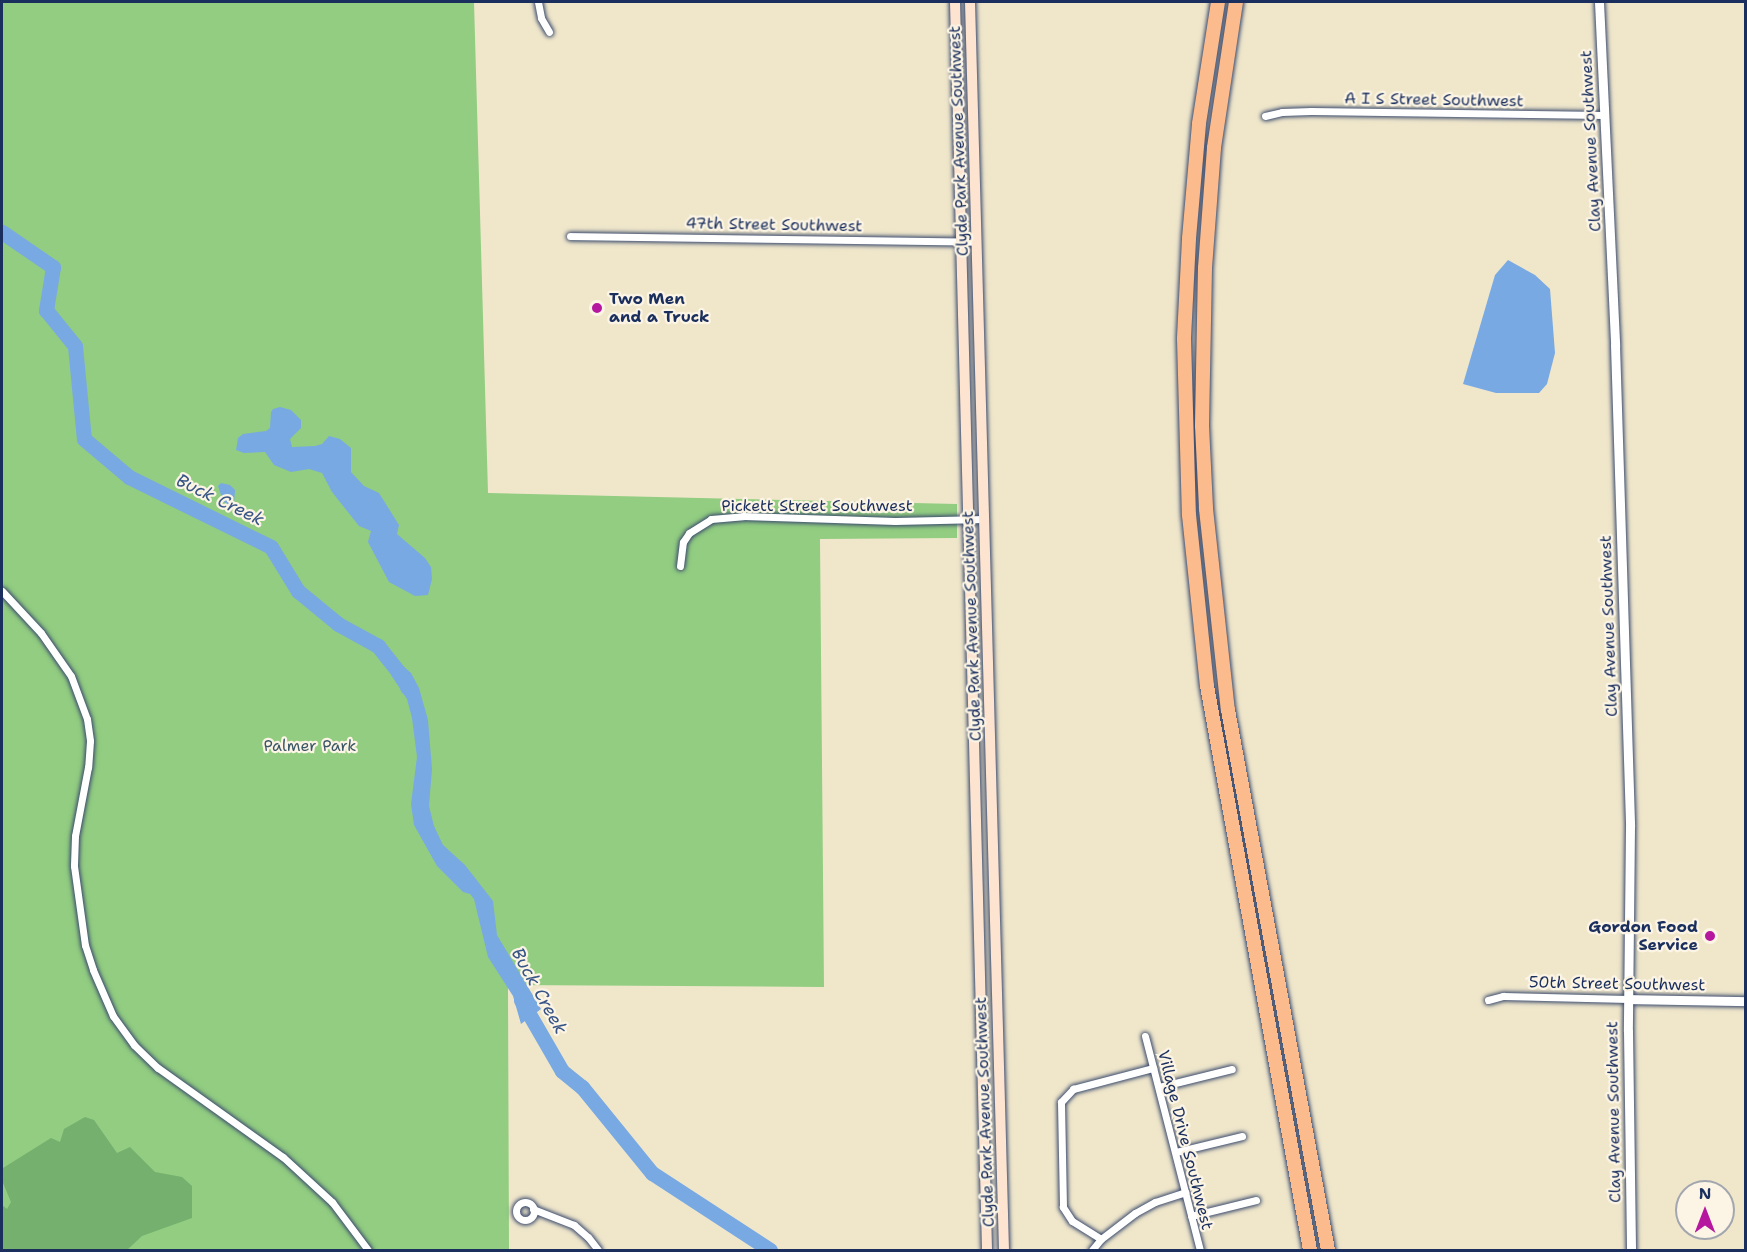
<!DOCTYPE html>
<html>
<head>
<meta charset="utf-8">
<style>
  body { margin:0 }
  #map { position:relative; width:1747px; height:1252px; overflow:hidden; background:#f0e7cb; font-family:"Shantell Sans",sans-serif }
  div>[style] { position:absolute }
  .green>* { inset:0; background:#92cd81 }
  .forest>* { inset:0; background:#75b06f }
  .water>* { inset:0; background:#78a9e3 }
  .river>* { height:15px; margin:-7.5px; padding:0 7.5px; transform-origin:7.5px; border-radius:7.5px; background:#78a9e3 }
  .roads { filter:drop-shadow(0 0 2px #3b4b6e) drop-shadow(0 0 2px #3b4b6e) }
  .minor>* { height:7px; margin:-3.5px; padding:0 3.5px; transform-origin:3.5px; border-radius:3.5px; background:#fff }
  .minor>.ring { margin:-3.5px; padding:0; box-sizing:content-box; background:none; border:7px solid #fff; border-radius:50% }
  .tertiary>* { height:9px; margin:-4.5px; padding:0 4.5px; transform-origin:4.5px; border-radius:4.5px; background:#fff }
  .secondary>* { height:10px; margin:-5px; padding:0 5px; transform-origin:5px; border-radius:5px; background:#fde4d1 }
  .motorway>* { height:14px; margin:-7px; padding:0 7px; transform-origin:7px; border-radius:7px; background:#fbbb8c }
  .dots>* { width:16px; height:16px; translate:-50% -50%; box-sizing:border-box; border:3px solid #fcf5e5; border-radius:50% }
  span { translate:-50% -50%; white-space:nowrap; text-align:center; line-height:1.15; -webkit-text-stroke:4.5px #fcf5e5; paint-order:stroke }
  .street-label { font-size:16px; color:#1b2f5e }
  .poi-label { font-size:16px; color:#1b2f5e; font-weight:700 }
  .left { translate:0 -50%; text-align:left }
  .right { translate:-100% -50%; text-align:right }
  .park-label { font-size:16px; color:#395667 }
  .water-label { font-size:18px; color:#375486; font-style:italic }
  .frame { position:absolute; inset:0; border:3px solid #1b2f5e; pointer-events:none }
  .north { position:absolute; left:1675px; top:1180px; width:60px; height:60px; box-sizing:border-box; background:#fcf5e5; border:2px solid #a2a6af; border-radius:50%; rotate:0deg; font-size:16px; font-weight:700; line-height:24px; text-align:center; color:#1b2f5e }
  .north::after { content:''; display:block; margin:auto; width:21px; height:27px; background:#b5179e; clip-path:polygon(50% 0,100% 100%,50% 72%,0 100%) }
</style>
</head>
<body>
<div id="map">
  <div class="green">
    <div style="clip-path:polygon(2px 2px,474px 2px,488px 493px,957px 504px,957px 538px,820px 539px,824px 987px,508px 985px,509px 1250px,2px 1250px)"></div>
  </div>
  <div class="forest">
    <div style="clip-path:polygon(85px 1117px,94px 1120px,117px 1153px,130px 1147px,155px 1172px,182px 1177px,192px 1186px,192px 1218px,142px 1236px,127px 1250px,2px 1250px,2px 1205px,7px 1209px,11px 1202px,3px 1183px,3px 1168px,51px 1138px,60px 1142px,64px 1129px)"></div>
  </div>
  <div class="water">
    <div style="clip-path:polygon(1508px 260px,1535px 275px,1550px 289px,1555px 353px,1547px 384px,1539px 393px,1496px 393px,1463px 384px,1495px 275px)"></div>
    <div style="clip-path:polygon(280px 407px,291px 410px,301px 420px,301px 428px,290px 439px,292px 447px,315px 446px,322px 444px,329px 436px,340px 439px,351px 448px,351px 472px,364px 486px,379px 493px,399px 525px,397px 534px,425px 558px,431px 567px,432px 579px,428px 595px,415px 596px,389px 582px,368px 542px,371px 531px,359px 526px,332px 492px,322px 473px,309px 469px,291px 472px,274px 465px,265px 452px,244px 453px,236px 450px,238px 438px,243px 434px,266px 431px,270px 428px,271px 412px,273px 409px)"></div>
    <div style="clip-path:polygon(221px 483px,230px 485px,235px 490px,234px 504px,228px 505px,223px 501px,218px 486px)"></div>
    <div style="clip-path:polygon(402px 665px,411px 673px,419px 688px,428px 720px,432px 769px,429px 806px,434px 826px,443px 845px,465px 865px,493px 901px,497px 935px,541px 1009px,521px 1024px,513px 996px,488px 957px,474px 899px,470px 894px,463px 892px,437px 866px,414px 825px,411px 804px,417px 757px,412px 718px,407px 699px,391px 675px)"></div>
  </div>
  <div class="river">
    <div style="left:2px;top:232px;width:62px;rotate:34.5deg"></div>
    <div style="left:53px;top:267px;width:44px;rotate:99.2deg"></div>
    <div style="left:46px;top:310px;width:46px;rotate:51.1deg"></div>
    <div style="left:75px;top:346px;width:93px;rotate:84.5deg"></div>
    <div style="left:84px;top:439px;width:59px;rotate:40.2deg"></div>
    <div style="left:129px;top:477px;width:158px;rotate:26.2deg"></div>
    <div style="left:271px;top:547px;width:52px;rotate:58.5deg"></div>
    <div style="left:298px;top:591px;width:52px;rotate:39.5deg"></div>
    <div style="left:338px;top:624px;width:46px;rotate:28.8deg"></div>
    <div style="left:378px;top:646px;width:42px;rotate:51.8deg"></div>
    <div style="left:404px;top:679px;width:9px;rotate:69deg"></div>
    <div style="left:521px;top:1000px;width:82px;rotate:60deg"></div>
    <div style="left:562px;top:1071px;width:26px;rotate:39deg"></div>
    <div style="left:582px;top:1087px;width:111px;rotate:50.9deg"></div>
    <div style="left:652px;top:1173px;width:141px;rotate:33.1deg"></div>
  </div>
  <div class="roads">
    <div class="minor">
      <div style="left:538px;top:2px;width:16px;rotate:79deg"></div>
      <div style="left:541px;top:18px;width:16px;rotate:60deg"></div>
      <div style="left:1265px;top:116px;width:17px;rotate:-13deg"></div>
      <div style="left:1282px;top:112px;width:29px;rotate:-2deg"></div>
      <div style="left:1311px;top:111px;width:292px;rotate:0.8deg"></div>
      <div style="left:570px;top:236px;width:407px;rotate:0.8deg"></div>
      <div style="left:680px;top:566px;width:24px;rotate:-83deg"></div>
      <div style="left:683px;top:542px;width:11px;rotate:-56deg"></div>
      <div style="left:689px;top:533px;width:26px;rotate:-32deg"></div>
      <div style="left:711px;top:519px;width:32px;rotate:-5deg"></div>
      <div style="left:743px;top:516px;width:152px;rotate:1.9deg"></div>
      <div style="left:895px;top:521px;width:89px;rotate:-1.3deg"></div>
      <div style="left:2px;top:591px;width:57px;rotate:47.1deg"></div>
      <div style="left:41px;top:633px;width:52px;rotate:55.1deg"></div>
      <div style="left:71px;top:676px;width:46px;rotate:69.6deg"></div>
      <div style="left:87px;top:719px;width:22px;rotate:82deg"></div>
      <div style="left:90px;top:741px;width:26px;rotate:94deg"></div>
      <div style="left:88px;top:767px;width:70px;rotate:100.7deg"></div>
      <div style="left:75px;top:836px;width:30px;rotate:92deg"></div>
      <div style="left:74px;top:866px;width:80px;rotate:82.1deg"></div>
      <div style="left:85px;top:945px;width:26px;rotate:72deg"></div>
      <div style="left:93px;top:970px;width:50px;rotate:66.5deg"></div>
      <div style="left:113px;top:1016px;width:36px;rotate:54deg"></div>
      <div style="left:134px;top:1045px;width:33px;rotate:44deg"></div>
      <div style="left:158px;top:1068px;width:153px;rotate:35.5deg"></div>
      <div style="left:283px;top:1157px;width:67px;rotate:42.6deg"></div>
      <div style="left:332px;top:1202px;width:60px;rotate:53.1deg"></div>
      <div style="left:1488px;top:1000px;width:16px;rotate:-15deg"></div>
      <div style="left:1503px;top:996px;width:125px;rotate:1.4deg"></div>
      <div style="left:1145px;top:1036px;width:221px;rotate:75.6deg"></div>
      <div style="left:1159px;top:1087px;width:75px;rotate:-13.9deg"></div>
      <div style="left:1176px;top:1152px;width:68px;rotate:-13.6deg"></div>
      <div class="ring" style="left:516px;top:1202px;width:11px;height:11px"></div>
      <div style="left:533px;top:1209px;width:44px;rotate:21.3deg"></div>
      <div style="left:574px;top:1225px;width:18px;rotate:41deg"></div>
      <div style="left:588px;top:1237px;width:16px;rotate:52deg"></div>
      <div style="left:1191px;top:1216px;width:67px;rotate:-13.8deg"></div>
      <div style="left:1101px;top:1239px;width:34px;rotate:-148deg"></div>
      <div style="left:1072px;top:1221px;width:17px;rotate:-123deg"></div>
      <div style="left:1063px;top:1207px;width:105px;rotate:-91.1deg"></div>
      <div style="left:1061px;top:1102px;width:18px;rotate:-47deg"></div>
      <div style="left:1073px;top:1089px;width:83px;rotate:-14.7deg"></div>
      <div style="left:1092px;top:1250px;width:14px;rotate:-51deg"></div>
      <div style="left:1101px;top:1239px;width:43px;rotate:-37.4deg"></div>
      <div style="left:1135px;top:1213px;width:23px;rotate:-29deg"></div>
      <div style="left:1155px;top:1202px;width:32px;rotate:-18deg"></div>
    </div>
    <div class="tertiary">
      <div style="left:1599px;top:2px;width:343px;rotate:87.3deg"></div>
      <div style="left:1615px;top:345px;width:482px;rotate:88.2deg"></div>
      <div style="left:1630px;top:827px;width:204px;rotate:90.6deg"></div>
      <div style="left:1628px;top:1031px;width:219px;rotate:89.2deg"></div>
      <div style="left:1628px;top:999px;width:118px;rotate:1deg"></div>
    </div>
    <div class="secondary">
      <div style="left:955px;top:2px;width:1248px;rotate:88.53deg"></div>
      <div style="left:970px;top:2px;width:1248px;rotate:88.44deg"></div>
    </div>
    <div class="motorway">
      <div style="left:1218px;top:2px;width:123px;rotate:98.9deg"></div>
      <div style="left:1199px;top:124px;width:115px;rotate:95deg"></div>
      <div style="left:1189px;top:239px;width:100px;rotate:92.9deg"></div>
      <div style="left:1184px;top:339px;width:176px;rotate:88.4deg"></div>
      <div style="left:1189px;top:515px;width:172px;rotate:84deg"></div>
      <div style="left:1207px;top:686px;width:573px;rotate:79.65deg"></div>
      <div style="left:1236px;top:2px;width:148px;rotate:98.6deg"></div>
      <div style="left:1214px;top:148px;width:120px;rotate:94.3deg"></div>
      <div style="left:1205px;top:268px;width:158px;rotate:91.1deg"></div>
      <div style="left:1202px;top:426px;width:83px;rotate:87.2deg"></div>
      <div style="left:1206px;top:509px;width:202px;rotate:83.8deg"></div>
      <div style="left:1228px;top:710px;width:549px;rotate:79.51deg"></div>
    </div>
  </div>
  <div class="dots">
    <div style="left:597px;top:308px;background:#b5179e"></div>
    <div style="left:1710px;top:936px;background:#b5179e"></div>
  </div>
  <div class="street-label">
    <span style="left:1434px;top:100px;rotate:1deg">A I S Street Southwest</span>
    <span style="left:959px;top:141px;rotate:-92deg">Clyde Park Avenue Southwest</span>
    <span style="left:1591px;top:141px;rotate:-93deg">Clay Avenue Southwest</span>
    <span style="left:774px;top:225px;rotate:1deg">47th Street Southwest</span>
    <span style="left:817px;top:506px">Pickett Street Southwest</span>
    <span style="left:972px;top:626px;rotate:-92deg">Clyde Park Avenue Southwest</span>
    <span style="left:1609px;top:626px;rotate:-92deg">Clay Avenue Southwest</span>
    <span style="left:1617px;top:984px;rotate:1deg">50th Street Southwest</span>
    <span style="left:985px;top:1112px;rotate:-92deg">Clyde Park Avenue Southwest</span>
    <span style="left:1614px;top:1112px;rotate:-91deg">Clay Avenue Southwest</span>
    <span style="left:1185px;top:1140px;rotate:76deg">Village Drive Southwest</span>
  </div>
  <div class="poi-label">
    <span class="left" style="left:609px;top:308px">Two Men<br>and a Truck</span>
    <span class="right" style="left:1698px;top:936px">Gordon Food<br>Service</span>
  </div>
  <div class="park-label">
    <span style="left:310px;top:746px">Palmer Park</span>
  </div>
  <div class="water-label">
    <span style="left:220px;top:500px;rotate:26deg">Buck Creek</span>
    <span style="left:539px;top:991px;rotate:61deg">Buck Creek</span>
  </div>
  <div class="frame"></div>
  <div class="north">N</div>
</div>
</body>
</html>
